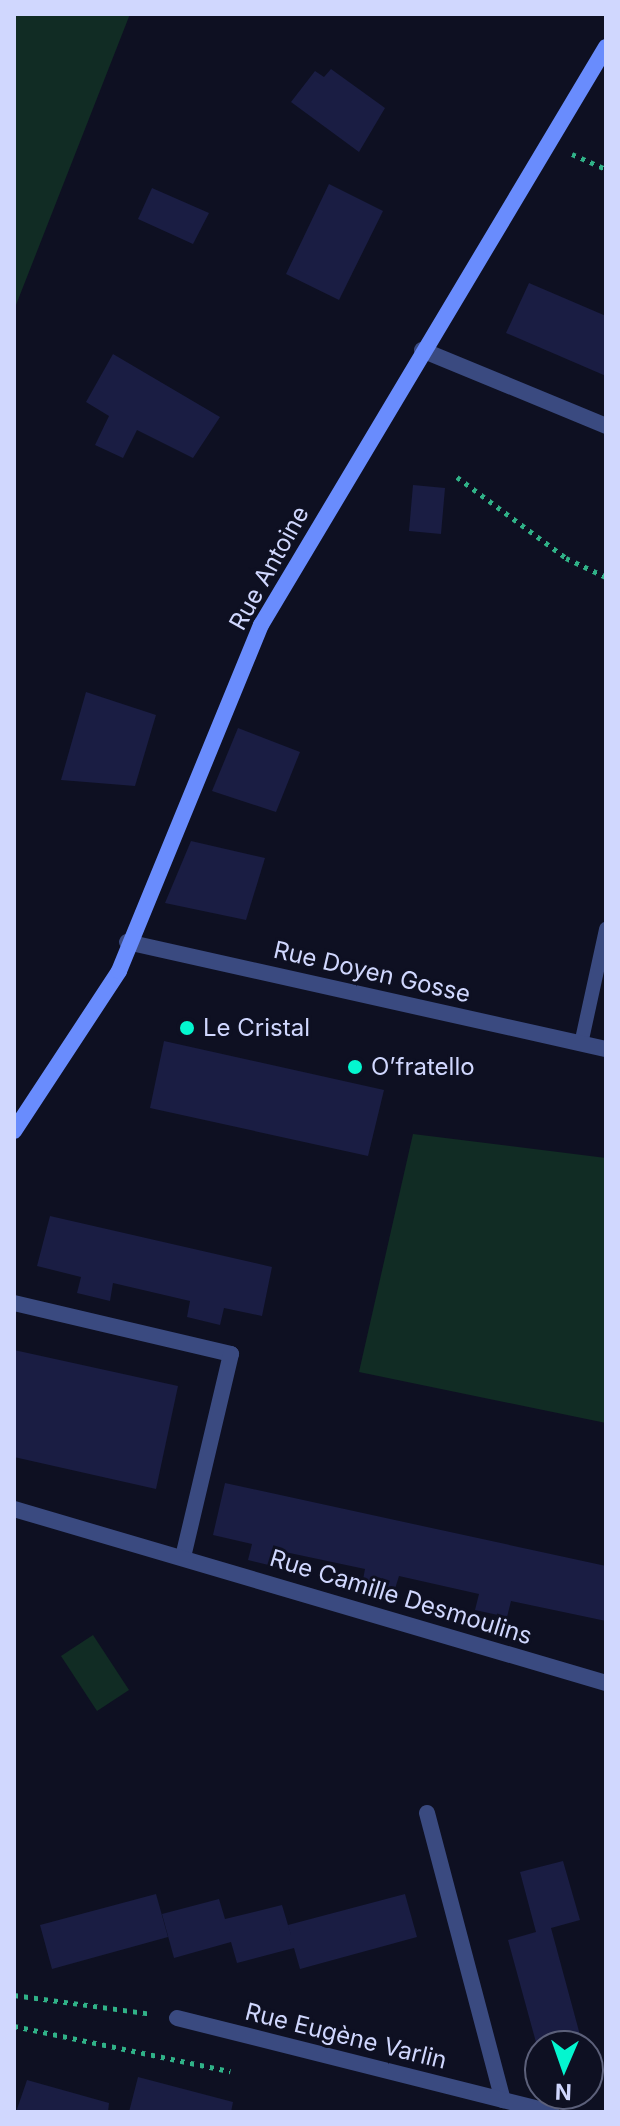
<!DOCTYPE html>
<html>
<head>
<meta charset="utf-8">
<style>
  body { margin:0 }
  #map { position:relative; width:620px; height:2126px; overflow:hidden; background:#0e1022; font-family:Inter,sans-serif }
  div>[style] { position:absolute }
  .green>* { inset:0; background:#112c24 }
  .building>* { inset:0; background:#1a1d43 }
  .path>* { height:5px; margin-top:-2.5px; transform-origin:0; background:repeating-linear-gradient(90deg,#30b288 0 4px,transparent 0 10px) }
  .lane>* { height:14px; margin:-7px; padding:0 7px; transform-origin:7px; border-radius:7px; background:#3a4a80 }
  .street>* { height:16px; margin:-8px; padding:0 8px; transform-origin:8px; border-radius:8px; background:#3a4a80 }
  .secondary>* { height:16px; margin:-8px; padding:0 8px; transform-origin:8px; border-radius:8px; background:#698cfd }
  .dots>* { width:22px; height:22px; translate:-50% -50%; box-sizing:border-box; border:4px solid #0e1022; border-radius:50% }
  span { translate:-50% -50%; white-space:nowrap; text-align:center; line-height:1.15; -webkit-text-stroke:6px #0e1022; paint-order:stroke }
  .street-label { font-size:24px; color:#d0d7fe }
  .poi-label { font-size:24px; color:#d0d7fe }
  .left { translate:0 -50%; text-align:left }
  .frame { position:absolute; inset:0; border:16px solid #d0d7fe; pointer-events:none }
  .north { position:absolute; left:524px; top:2030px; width:80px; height:80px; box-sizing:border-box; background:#0e1022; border:2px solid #5c607a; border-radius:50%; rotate:182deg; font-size:22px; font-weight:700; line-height:32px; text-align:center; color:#d0d7fe }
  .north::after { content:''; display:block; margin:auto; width:28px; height:36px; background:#04f6cf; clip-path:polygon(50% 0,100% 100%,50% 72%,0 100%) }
</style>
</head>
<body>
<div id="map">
  <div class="green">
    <div style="clip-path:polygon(14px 14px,130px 14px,14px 310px)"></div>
    <div style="clip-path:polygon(413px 1134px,606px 1158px,606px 1423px,359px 1372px)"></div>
    <div style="clip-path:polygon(93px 1635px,129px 1690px,97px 1711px,61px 1656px)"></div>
  </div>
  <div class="building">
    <div style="clip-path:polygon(331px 69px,385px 108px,359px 152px,291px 102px,315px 71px,324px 77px)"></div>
    <div style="clip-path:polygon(329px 184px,383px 211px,339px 300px,286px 274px)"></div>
    <div style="clip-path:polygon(152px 188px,209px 213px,193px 244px,138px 219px)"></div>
    <div style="clip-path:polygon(529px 283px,606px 316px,606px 376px,506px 333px)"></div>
    <div style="clip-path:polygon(113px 354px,220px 417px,193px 458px,137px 430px,123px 458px,95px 445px,109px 416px,86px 402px)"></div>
    <div style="clip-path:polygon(413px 485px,445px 488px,441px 534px,409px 531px)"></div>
    <div style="clip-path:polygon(86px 692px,156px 715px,135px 786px,61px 780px)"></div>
    <div style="clip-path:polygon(238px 728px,300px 752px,276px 812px,212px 791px)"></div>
    <div style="clip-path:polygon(191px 841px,265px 858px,246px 920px,165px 903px)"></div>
    <div style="clip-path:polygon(164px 1041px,384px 1090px,368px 1156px,150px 1108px)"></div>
    <div style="clip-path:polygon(50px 1216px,272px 1267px,262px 1316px,224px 1308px,220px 1325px,187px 1317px,190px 1301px,113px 1283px,110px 1301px,77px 1293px,81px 1277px,37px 1266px)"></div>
    <div style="clip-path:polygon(14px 1350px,178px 1386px,156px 1489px,14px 1457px)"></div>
    <div style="clip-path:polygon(225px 1483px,606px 1566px,606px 1621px,511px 1601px,507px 1617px,475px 1610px,479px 1594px,399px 1576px,394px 1592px,362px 1585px,365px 1569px,285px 1552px,281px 1568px,248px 1560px,252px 1544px,213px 1535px)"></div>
    <div style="clip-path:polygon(563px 1861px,580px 1920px,551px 1928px,583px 2046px,537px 2046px,508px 1940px,536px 1932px,520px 1872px)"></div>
    <div style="clip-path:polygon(156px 1894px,168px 1937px,52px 1969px,40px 1925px)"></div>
    <div style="clip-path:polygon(405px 1894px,417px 1937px,300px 1969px,294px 1948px,237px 1963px,231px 1942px,174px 1958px,162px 1914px,219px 1899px,225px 1919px,282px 1905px,293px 1942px,288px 1925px)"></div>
    <div style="clip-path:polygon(138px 2077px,233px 2102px,231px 2112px,129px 2112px)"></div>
    <div style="clip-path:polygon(27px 2080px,109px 2103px,108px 2112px,16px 2112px)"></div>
  </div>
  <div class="path">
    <div style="left:572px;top:154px;width:37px;rotate:24deg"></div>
    <div style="left:457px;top:477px;width:136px;rotate:36.6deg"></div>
    <div style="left:566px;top:558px;width:44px;rotate:25.4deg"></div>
    <div style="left:14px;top:1995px;width:139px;rotate:7.8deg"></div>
    <div style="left:14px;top:2026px;width:221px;rotate:11.8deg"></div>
  </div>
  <div class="lane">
    <div style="left:581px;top:1044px;width:118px;rotate:-77.7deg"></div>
  </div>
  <div class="street">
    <div style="left:422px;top:350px;width:199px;rotate:22.4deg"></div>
    <div style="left:127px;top:942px;width:491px;rotate:12.6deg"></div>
    <div style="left:14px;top:1303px;width:223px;rotate:13.2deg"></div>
    <div style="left:231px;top:1354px;width:209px;rotate:103.3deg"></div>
    <div style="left:14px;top:1509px;width:617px;rotate:16.38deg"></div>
    <div style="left:427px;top:1813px;width:297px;rotate:75.2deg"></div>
    <div style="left:177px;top:2018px;width:386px;rotate:14.1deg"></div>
  </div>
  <div class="secondary">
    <div style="left:14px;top:1131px;width:191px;rotate:-56.7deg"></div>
    <div style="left:119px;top:971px;width:374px;rotate:-67.7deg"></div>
    <div style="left:261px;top:625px;width:673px;rotate:-59.17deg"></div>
  </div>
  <div class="dots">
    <div style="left:187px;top:1028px;background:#04f6cf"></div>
    <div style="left:355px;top:1067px;background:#04f6cf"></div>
  </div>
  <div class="street-label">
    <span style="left:269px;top:568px;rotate:-61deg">Rue Antoine</span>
    <span style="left:372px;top:972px;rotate:13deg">Rue Doyen Gosse</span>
    <span style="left:401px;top:1597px;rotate:17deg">Rue Camille Desmoulins</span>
    <span style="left:346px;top:2036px;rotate:14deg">Rue Eugène Varlin</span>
  </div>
  <div class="poi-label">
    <span class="left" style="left:203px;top:1028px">Le Cristal</span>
    <span class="left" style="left:371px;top:1067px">O’fratello</span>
  </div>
  <div class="frame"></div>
  <div class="north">N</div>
</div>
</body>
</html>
